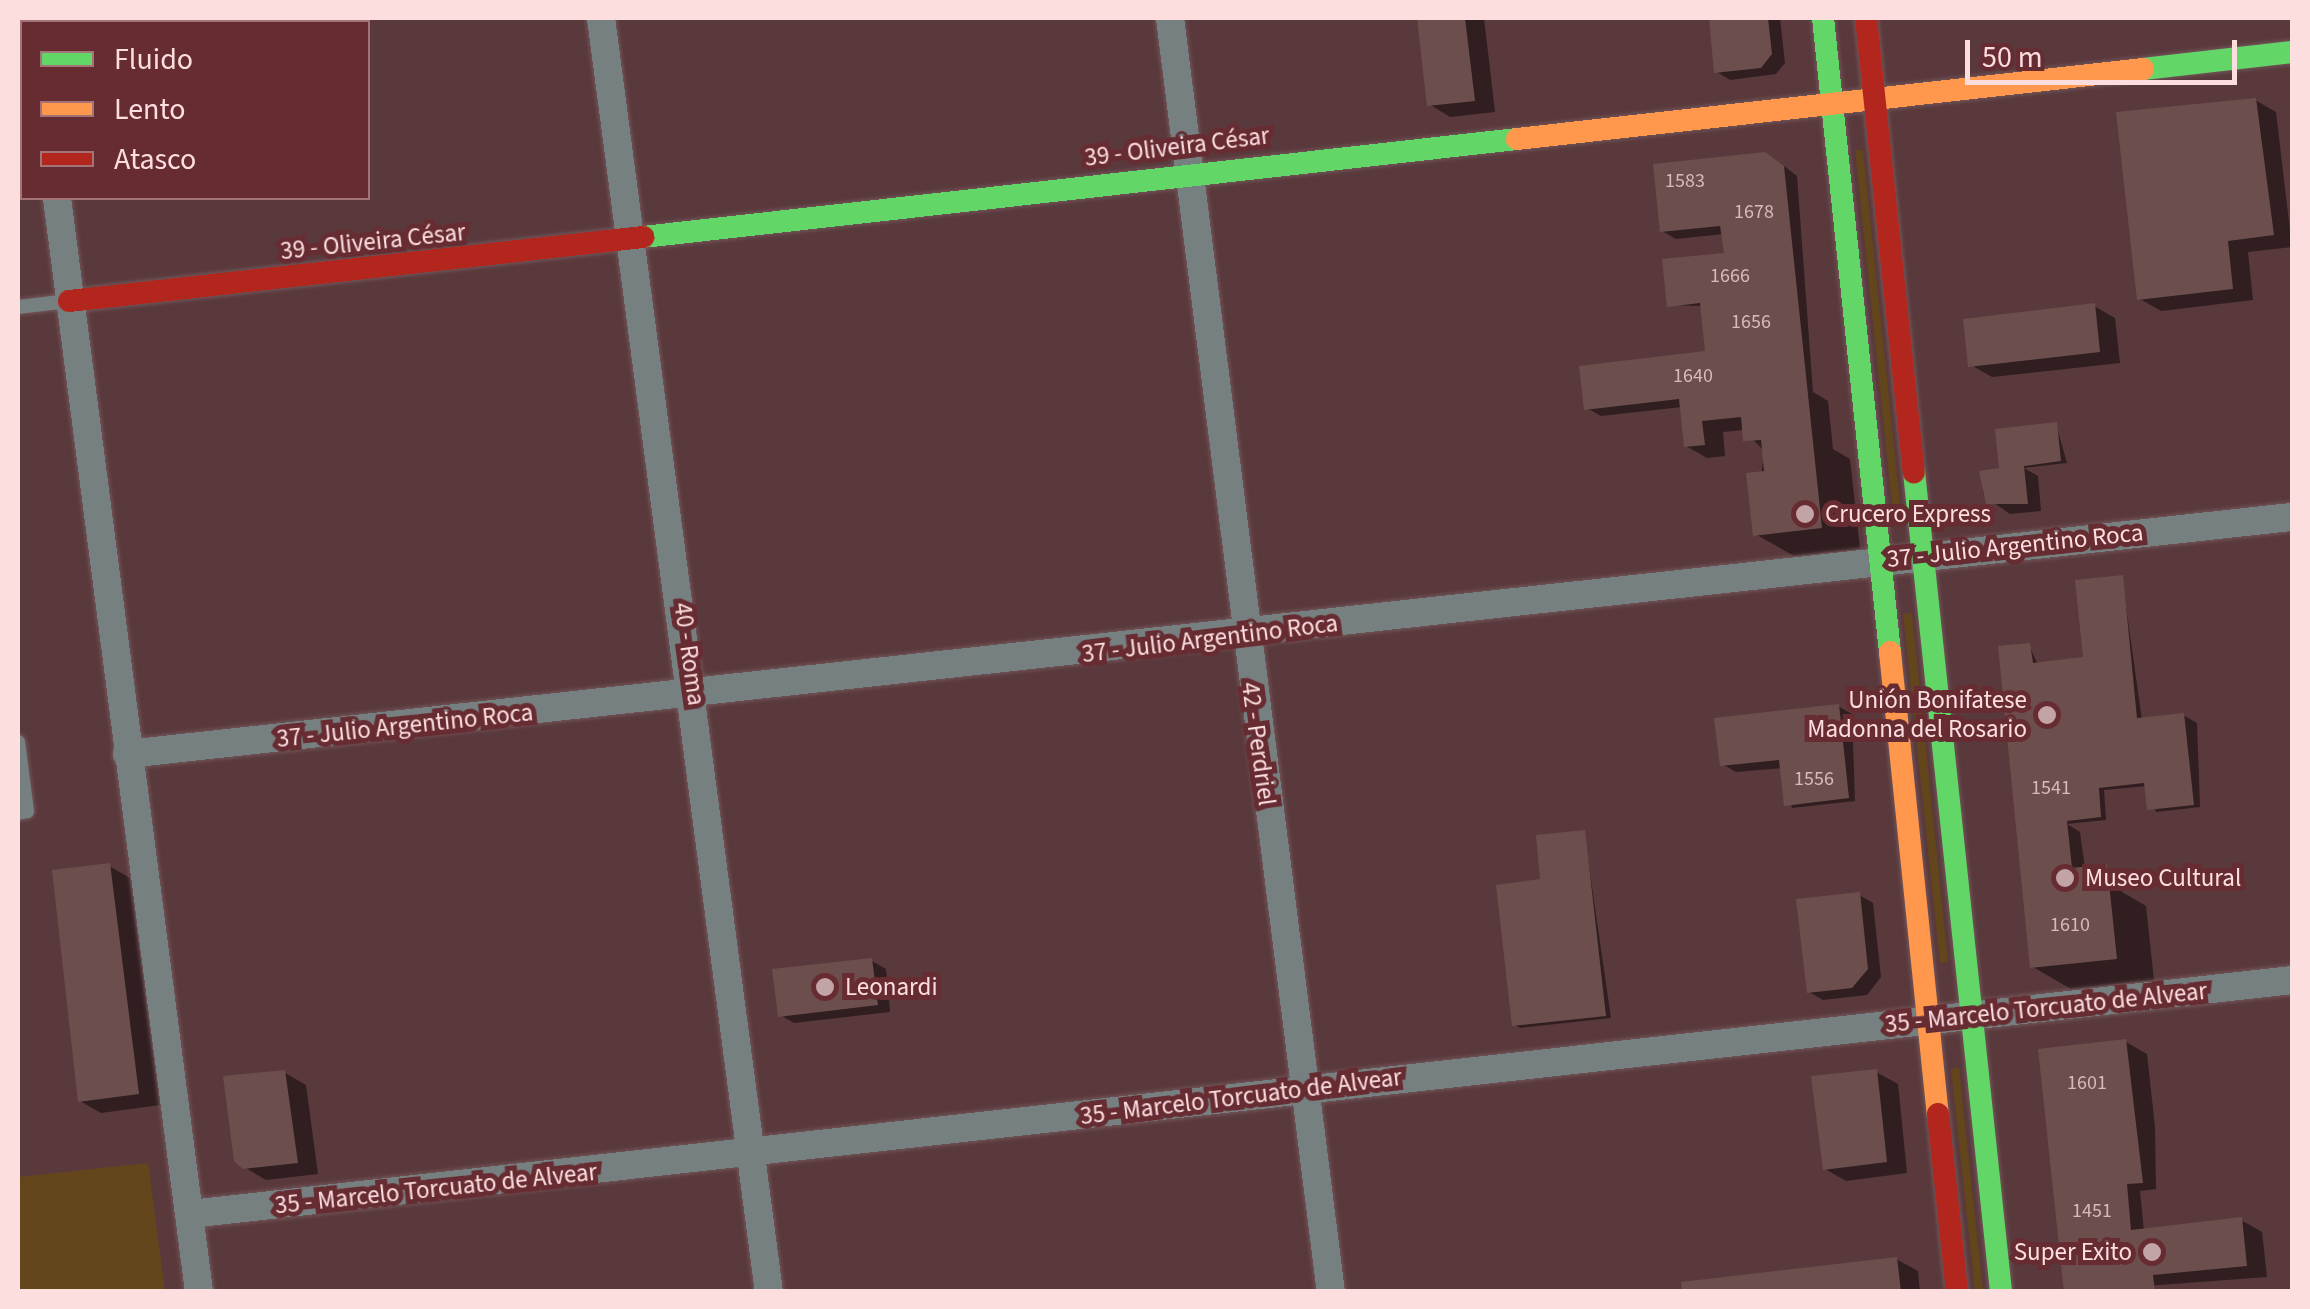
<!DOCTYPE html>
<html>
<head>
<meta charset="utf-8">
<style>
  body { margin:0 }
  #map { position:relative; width:2310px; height:1309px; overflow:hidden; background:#5a393c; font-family:"Source Sans 3",sans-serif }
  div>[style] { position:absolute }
  .green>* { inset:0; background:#64461c }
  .shadow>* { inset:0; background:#0007 }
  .building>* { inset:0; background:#6c4f4d }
  .roads { filter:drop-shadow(0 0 2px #715659) drop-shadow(0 0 2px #715659) }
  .lane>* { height:14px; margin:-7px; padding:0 7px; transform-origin:7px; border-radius:7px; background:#778080 }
  .street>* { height:28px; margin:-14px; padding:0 14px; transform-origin:14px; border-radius:14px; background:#778080 }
  .fast>* { height:22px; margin:-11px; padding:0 11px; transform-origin:11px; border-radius:11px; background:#63d668 }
  .slow>* { height:22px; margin:-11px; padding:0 11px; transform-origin:11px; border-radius:11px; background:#ff974d }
  .jam>* { height:22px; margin:-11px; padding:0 11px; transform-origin:11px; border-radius:11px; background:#b3261e }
  .dots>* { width:28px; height:28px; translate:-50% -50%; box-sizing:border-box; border:5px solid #672c32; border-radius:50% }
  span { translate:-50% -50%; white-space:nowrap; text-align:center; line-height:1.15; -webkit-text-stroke:10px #672c32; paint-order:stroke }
  .number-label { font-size:20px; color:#d8baba }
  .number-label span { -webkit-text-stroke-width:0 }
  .street-label { font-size:25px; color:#fcdedf }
  .poi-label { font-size:25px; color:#fcdedf }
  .left { translate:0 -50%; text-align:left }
  .right { translate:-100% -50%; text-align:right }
  .frame { position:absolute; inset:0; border:20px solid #fcdedf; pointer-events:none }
  .legend { position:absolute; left:20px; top:20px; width:350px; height:180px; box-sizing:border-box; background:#672c32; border:2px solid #a37377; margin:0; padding:12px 18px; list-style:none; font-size:30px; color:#fcdedf }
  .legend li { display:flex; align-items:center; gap:20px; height:50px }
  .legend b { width:50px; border:2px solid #a37377 }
  .scale { position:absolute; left:1965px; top:40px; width:272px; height:45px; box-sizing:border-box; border:5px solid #fcdedf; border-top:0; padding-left:12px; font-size:30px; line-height:35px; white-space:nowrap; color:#fcdedf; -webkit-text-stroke:8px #672c32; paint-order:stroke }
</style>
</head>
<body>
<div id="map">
  <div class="green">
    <div style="clip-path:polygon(1855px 150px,1863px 150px,1900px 504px,1892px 505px)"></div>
    <div style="clip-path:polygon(1912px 613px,1948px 962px,1940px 963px,1903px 614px)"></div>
    <div style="clip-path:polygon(1959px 1068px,1983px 1291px,1975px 1291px,1951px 1069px)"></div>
    <div style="clip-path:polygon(148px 1163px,165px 1291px,18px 1291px,18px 1177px)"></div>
  </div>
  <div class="shadow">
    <div style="clip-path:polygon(1420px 18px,1484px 18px,1495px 112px,1450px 117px,1429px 104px)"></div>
    <div style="clip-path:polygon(1711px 18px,1780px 18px,1785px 63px,1776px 74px,1730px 80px,1717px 72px)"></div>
    <div style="clip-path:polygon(2255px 100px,2276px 112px,2292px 247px,2248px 252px,2253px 300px,2161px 311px,2140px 299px)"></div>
    <div style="clip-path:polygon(1780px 163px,1797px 176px,1813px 392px,1828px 401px,1833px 449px,1850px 459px,1860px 549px,1794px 556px,1755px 534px,1764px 451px,1744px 430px,1723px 432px,1725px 456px,1707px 458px,1686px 446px,1682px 407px,1601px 416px,1587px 408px,1708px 353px,1703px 306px,1669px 305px,1726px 255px,1724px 234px,1676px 239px,1662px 231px)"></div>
    <div style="clip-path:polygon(2094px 306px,2115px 318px,2120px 363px,1992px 377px,1971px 365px)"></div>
    <div style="clip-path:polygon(2056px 424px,2067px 463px,2024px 468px,2038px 476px,2041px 511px,2010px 514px,1984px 496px,1981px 473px,2008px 470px)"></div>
    <div style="clip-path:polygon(2122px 578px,2142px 720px,2183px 715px,2197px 723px,2200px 807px,2156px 812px,2147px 786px,2104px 790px,2106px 820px,2067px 824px,2080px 832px,2085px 869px,2120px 874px,2122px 892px,2146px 906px,2154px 980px,2071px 989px,2033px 967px,2029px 645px,2038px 665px,2086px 659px)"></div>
    <div style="clip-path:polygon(1838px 706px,1852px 714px,1855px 801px,1792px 808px,1782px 768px,1736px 772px,1722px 764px)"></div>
    <div style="clip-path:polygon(1584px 832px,1611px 1018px,1520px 1028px,1514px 1024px)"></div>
    <div style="clip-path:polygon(109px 866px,130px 878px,160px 1105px,101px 1113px,80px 1101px)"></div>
    <div style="clip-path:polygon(1859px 895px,1873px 903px,1881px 977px,1867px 995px,1823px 1000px,1809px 992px)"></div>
    <div style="clip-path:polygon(872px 961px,886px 969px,890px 1012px,794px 1023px,780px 1015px)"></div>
    <div style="clip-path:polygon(2126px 1042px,2147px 1054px,2155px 1127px,2156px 1189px,2140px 1191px,2144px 1231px,2241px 1220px,2262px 1232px,2267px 1277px,2066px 1292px)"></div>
    <div style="clip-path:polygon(1876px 1072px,1898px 1084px,1907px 1173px,1846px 1181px,1825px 1169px)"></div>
    <div style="clip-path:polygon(285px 1073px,306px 1085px,318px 1174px,266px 1180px,244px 1167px)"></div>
    <div style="clip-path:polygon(1896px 1259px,1918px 1271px,1920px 1292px,1685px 1292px)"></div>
  </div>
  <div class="building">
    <div style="clip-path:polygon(1417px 18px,1465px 18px,1475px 101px,1427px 106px)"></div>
    <div style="clip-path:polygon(1709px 18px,1768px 18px,1772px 54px,1761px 68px,1714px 73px)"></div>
    <div style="clip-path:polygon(2256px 98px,2274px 235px,2228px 241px,2233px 289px,2137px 300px,2116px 112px)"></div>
    <div style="clip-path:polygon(1765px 152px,1784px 166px,1822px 528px,1753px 536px,1746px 473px,1764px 471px,1761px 440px,1743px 441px,1741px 417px,1702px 421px,1705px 445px,1684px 447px,1679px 399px,1584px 410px,1579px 366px,1705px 351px,1700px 303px,1667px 307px,1662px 259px,1724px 253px,1720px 226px,1660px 232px,1653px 164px)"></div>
    <div style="clip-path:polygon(2095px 303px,2100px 352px,1968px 367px,1963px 319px)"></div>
    <div style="clip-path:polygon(2057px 422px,2061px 461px,2024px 466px,2028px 504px,1986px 504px,1979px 471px,1999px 468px,1995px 429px)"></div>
    <div style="clip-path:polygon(2123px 575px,2137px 718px,2184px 713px,2194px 805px,2147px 810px,2144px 783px,2099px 788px,2101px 817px,2067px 821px,2072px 868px,2107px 864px,2117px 959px,2030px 968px,1998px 646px,2030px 643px,2033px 663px,2083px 657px,2075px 580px)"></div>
    <div style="clip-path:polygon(1839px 704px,1849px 798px,1784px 806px,1779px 760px,1720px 766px,1714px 718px)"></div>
    <div style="clip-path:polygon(1585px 830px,1606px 1016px,1512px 1026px,1496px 885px,1540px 879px,1536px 835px)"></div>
    <div style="clip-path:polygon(110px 863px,139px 1094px,78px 1102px,52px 870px)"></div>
    <div style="clip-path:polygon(1860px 892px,1868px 969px,1852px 988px,1807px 993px,1796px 899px)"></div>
    <div style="clip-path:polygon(872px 958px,878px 1005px,778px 1017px,772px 969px)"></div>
    <div style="clip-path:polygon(2126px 1039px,2143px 1183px,2127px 1184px,2131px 1230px,2242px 1217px,2247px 1266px,2153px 1275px,2155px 1292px,2064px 1292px,2038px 1049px)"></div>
    <div style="clip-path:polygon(1877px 1069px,1887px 1162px,1823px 1170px,1811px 1076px)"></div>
    <div style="clip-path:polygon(285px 1070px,298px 1163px,243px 1169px,234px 1161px,223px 1076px)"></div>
    <div style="clip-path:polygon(1897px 1257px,1901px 1292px,1682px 1292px,1681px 1282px)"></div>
  </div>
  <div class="roads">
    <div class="lane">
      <div style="left:18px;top:307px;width:50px;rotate:-6.8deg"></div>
      <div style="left:18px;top:742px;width:70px;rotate:82.6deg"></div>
      <div style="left:27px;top:811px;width:9px;rotate:167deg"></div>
    </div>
    <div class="street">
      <div style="left:36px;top:18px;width:4px;rotate:76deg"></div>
      <div style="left:601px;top:18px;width:1285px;rotate:82.49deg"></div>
      <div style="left:1170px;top:18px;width:1284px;rotate:82.8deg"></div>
      <div style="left:57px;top:198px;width:1103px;rotate:82.6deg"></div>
      <div style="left:127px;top:754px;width:2178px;rotate:-6.25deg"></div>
      <div style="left:190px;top:1214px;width:2115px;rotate:-6.35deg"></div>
    </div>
    <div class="fast">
      <div style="left:1823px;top:18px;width:638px;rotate:83.97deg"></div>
      <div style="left:2143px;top:69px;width:150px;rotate:-6.5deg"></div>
      <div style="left:643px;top:237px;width:879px;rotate:-6.4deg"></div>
      <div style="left:1914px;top:472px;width:825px;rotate:83.94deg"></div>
    </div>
    <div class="slow">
      <div style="left:1517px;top:139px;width:630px;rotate:-6.38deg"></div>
      <div style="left:1890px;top:652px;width:464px;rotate:84.1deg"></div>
    </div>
    <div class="jam">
      <div style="left:1866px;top:18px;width:457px;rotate:84deg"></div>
      <div style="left:69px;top:301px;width:578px;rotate:-6.36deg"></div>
      <div style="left:1938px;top:1114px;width:179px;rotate:83.9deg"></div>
    </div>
  </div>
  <div class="dots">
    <div style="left:1805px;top:514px;background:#c3a4a6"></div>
    <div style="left:2047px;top:715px;background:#c3a4a6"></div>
    <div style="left:2065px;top:878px;background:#c3a4a6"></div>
    <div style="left:825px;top:987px;background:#c3a4a6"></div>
    <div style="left:2152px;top:1252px;background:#c3a4a6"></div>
  </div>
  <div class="number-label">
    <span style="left:1685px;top:181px">1583</span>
    <span style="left:1754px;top:212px">1678</span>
    <span style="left:1730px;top:276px">1666</span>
    <span style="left:1751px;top:322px">1656</span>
    <span style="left:1693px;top:376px">1640</span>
    <span style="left:1814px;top:779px">1556</span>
    <span style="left:2051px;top:788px">1541</span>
    <span style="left:2070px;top:925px">1610</span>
    <span style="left:2087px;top:1083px">1601</span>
    <span style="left:2092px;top:1211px">1451</span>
  </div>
  <div class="street-label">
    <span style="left:1177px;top:147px;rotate:-7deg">39 - Oliveira César</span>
    <span style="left:373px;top:242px;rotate:-6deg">39 - Oliveira César</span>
    <span style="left:2015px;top:546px;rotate:-6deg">37 - Julio Argentino Roca</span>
    <span style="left:1210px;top:639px;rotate:-7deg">37 - Julio Argentino Roca</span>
    <span style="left:689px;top:654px;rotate:82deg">40 - Roma</span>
    <span style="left:405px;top:726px;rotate:-6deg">37 - Julio Argentino Roca</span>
    <span style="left:1258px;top:744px;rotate:82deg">42 - Perdriel</span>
    <span style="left:2046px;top:1008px;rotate:-6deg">35 - Marcelo Torcuato de Alvear</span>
    <span style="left:1241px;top:1097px;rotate:-7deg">35 - Marcelo Torcuato de Alvear</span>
    <span style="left:436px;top:1189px;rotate:-6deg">35 - Marcelo Torcuato de Alvear</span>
  </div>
  <div class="poi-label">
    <span class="left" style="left:1825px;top:514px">Crucero Express</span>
    <span class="right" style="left:2027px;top:715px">Unión Bonifatese<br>Madonna del Rosario</span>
    <span class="left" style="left:2085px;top:878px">Museo Cultural</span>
    <span class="left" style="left:845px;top:987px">Leonardi</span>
    <span class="right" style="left:2132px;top:1252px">Super Exito</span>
  </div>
  <div class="frame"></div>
  <ul class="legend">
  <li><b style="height:12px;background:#63d668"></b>Fluido</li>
  <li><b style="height:12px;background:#ff974d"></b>Lento</li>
  <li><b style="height:12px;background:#b3261e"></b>Atasco</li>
  </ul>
  <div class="scale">50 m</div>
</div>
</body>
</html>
